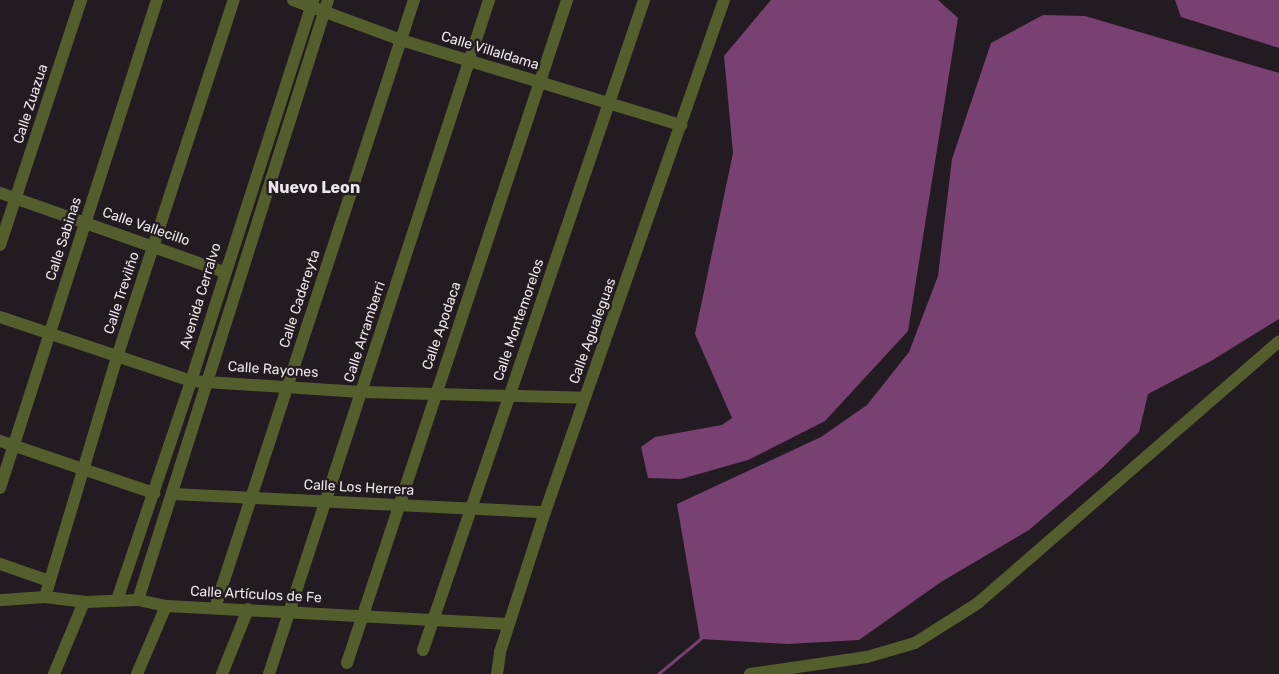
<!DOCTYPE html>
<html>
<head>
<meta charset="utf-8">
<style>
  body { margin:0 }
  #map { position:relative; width:1279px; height:674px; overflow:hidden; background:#221b21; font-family:Rubik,sans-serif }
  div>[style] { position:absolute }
  .water>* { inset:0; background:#794171 }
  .stream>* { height:3px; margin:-1.5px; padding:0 1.5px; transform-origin:1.5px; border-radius:1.5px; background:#794171 }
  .minor>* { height:12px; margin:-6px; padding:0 6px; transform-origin:6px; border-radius:6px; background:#545e2d }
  span { translate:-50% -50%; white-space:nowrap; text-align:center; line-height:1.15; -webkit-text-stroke:5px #221b21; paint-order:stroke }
  .street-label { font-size:14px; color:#eae6e9 }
  .quarter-label { font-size:16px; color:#eae6e9; font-weight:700 }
</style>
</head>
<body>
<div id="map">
  <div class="water">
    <div style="clip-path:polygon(771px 0,938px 0,958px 18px,908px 331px,825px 421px,748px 460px,681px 479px,648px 478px,641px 447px,655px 437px,722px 425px,732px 418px,695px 334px,733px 153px,724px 56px)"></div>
    <div style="clip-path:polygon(1175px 0,1279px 0,1279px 48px,1181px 17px)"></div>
    <div style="clip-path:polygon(1043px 15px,1085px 16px,1279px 73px,1279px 319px,1211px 361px,1148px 394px,1139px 432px,1102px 468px,1029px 530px,941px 582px,859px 640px,787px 644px,700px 639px,677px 504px,821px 437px,867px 405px,909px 352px,938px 276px,952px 159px,991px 43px)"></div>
  </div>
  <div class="stream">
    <div style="left:658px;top:674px;width:55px;rotate:-39.8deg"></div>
  </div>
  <div class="minor">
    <div style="left:293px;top:0;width:115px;rotate:20.3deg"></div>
    <div style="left:401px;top:40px;width:293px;rotate:16.9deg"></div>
    <div style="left:0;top:193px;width:238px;rotate:19.4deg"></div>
    <div style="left:0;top:245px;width:258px;rotate:-71.7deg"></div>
    <div style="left:0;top:317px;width:201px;rotate:18.5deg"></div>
    <div style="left:191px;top:381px;width:170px;rotate:3.7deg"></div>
    <div style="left:361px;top:392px;width:224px;rotate:1.5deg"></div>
    <div style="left:0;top:441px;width:163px;rotate:18.7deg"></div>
    <div style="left:0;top:488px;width:513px;rotate:-72.17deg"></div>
    <div style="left:172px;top:494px;width:373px;rotate:2.8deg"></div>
    <div style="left:0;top:564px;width:52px;rotate:19.1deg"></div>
    <div style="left:45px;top:597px;width:251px;rotate:-73.3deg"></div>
    <div style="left:117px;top:357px;width:376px;rotate:-71.9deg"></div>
    <div style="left:2px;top:600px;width:43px;rotate:-4deg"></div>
    <div style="left:45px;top:597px;width:39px;rotate:7deg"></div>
    <div style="left:84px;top:602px;width:54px;rotate:-2.1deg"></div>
    <div style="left:138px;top:600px;width:29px;rotate:12deg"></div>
    <div style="left:166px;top:606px;width:342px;rotate:3deg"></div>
    <div style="left:117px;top:600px;width:231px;rotate:-71.3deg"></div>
    <div style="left:191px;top:381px;width:400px;rotate:-72.2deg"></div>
    <div style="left:138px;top:600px;width:629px;rotate:-72.43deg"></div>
    <div style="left:215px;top:608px;width:640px;rotate:-71.88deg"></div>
    <div style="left:423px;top:650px;width:687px;rotate:-71.22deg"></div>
    <div style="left:347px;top:663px;width:699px;rotate:-71.64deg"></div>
    <div style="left:54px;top:674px;width:78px;rotate:-67.4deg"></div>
    <div style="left:137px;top:674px;width:74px;rotate:-66.9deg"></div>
    <div style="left:222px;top:674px;width:70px;rotate:-68.2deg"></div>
    <div style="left:269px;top:674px;width:709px;rotate:-71.92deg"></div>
    <div style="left:497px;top:674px;width:22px;rotate:-82deg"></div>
    <div style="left:500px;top:652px;width:147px;rotate:-72.2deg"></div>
    <div style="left:545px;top:512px;width:542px;rotate:-70.73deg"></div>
    <div style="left:750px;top:674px;width:118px;rotate:-8.3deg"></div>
    <div style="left:867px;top:657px;width:50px;rotate:-16.3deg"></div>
    <div style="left:915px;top:643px;width:75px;rotate:-32.4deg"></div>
    <div style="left:978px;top:603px;width:399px;rotate:-41deg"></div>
  </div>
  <div class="street-label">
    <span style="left:490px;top:51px;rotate:17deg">Calle Villaldama</span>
    <span style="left:31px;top:104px;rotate:-72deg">Calle Zuazua</span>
    <span style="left:146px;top:227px;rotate:19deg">Calle Vallecillo</span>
    <span style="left:64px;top:239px;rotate:-72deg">Calle Sabinas</span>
    <span style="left:122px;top:293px;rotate:-72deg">Calle Trevilño</span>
    <span style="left:201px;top:296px;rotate:-73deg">Avenida Cerralvo</span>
    <span style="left:300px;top:299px;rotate:-72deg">Calle Cadereyta</span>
    <span style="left:519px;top:320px;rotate:-71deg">Calle Montemorelos</span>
    <span style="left:442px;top:326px;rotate:-71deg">Calle Apodaca</span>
    <span style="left:593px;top:331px;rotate:-70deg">Calle Agualeguas</span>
    <span style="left:365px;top:332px;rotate:-72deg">Calle Arramberri</span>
    <span style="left:273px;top:370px;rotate:4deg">Calle Rayones</span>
    <span style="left:359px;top:488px;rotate:3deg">Calle Los Herrera</span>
    <span style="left:256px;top:595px;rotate:3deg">Calle Artículos de Fe</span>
  </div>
  <div class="quarter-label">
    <span style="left:314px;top:188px">Nuevo Leon</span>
  </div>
</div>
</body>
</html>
